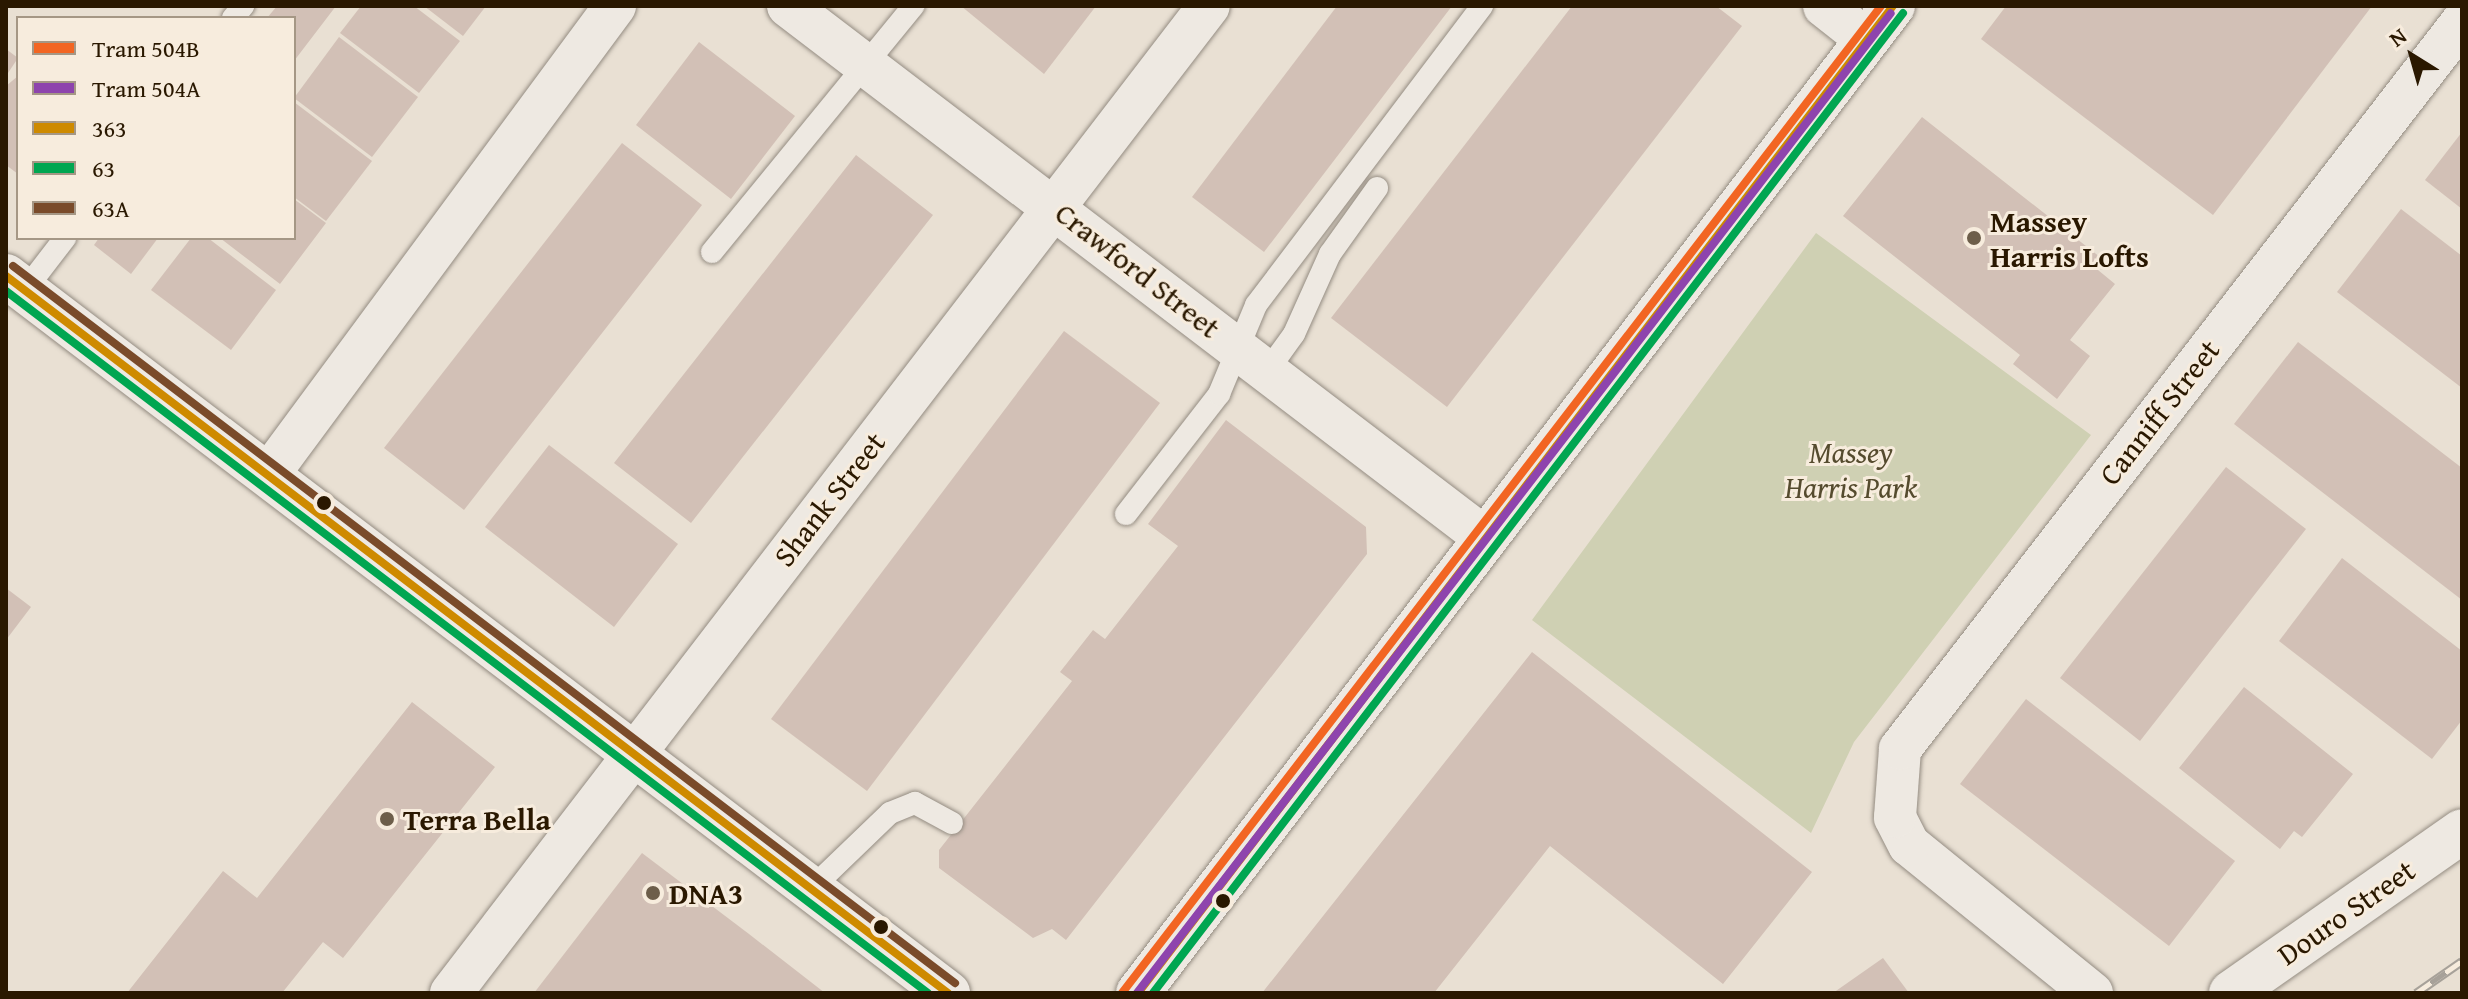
<!DOCTYPE html>
<html>
<head>
<meta charset="utf-8">
<style>
  body { margin:0 }
  #map { position:relative; width:2468px; height:999px; overflow:hidden; background:#e9e0d3; font-family:"Gentium Book Plus",serif }
  div>[style] { position:absolute }
  .green>* { inset:0; background:#cfd0b3 }
  .building>* { inset:0; background:#d2c0b6 }
  .roads { filter:drop-shadow(0 0 2px #948c82) drop-shadow(0 0 2px #948c82) }
  .service>* { height:22px; margin:-11px; padding:0 11px; transform-origin:11px; border-radius:11px; background:#eee9e2 }
  .minor>* { height:42px; margin:-21px; padding:0 21px; transform-origin:21px; border-radius:21px; background:#eee9e2 }
  .tertiary>* { height:44px; margin:-22px; padding:0 22px; transform-origin:22px; border-radius:22px; background:#eee9e2 }
  .secondary>* { height:44px; margin:-22px; padding:0 22px; transform-origin:22px; border-radius:22px; background:#eee9e2 }
  .rail>* { height:9px; margin-top:-4.5px; transform-origin:0; background:repeating-linear-gradient(90deg,#f7ecdd 0 18px,#a7a199 0 36px); box-sizing:border-box; border-block:2px solid #a7a199 }
  .bus-1>* { height:8px; margin:-4px; padding:0 4px; transform-origin:4px; border-radius:4px; background:#ce8a00 }
  .bus-2>* { height:8px; margin:-4px; padding:0 4px; transform-origin:4px; border-radius:4px; background:#00a651 }
  .bus-3>* { height:8px; margin:-4px; padding:0 4px; transform-origin:4px; border-radius:4px; background:#7a4b2a }
  .tram-1>* { height:8px; margin:-4px; padding:0 4px; transform-origin:4px; border-radius:4px; background:#f26522 }
  .tram-2>* { height:8px; margin:-4px; padding:0 4px; transform-origin:4px; border-radius:4px; background:#8e44ad }
  .dots>* { width:22px; height:22px; translate:-50% -50%; box-sizing:border-box; border:4px solid #f7ecdd; border-radius:50% }
  span { translate:-50% -50%; white-space:nowrap; text-align:center; line-height:1.15; -webkit-text-stroke:6px #f7ecdd; paint-order:stroke }
  .poi-label { font-size:30px; color:#2a1800; font-weight:700 }
  .left { translate:0 -50%; text-align:left }
  .street-label { font-size:30px; color:#2a1800 }
  .park-label { font-size:30px; color:#554b2e; font-style:italic }
  .frame { position:absolute; inset:0; border:8px solid #2a1800; pointer-events:none }
  .legend { position:absolute; left:16px; top:16px; width:280px; height:224px; box-sizing:border-box; background:#f7ecdd; border:2px solid #a59785; margin:0; padding:10px 14px; list-style:none; font-size:24px; color:#2a1800 }
  .legend li { display:flex; align-items:center; gap:16px; height:40px }
  .legend b { width:40px; border:2px solid #a59785 }
  .north { position:absolute; left:2372px; top:16px; width:80px; height:80px; -webkit-text-stroke:6px #f7ecdd; paint-order:stroke; rotate:323deg; font-size:22px; font-weight:700; line-height:32px; text-align:center; color:#2a1800 }
  .north::after { content:''; display:block; margin:auto; width:28px; height:36px; background:#2a1800; clip-path:polygon(50% 0,100% 100%,50% 72%,0 100%) }
</style>
</head>
<body>
<div id="map">
  <div class="green">
    <div style="clip-path:polygon(1816px 233px,2091px 435px,1854px 742px,1811px 833px,1532px 620px)"></div>
  </div>
  <div class="building">
    <div style="clip-path:polygon(277px 6px,336px 6px,294px 61px,294px 18px,267px 18px)"></div>
    <div style="clip-path:polygon(361px 6px,414px 6px,460px 41px,419px 93px,340px 33px)"></div>
    <div style="clip-path:polygon(424px 6px,486px 6px,463px 36px)"></div>
    <div style="clip-path:polygon(961px 6px,1096px 6px,1044px 74px)"></div>
    <div style="clip-path:polygon(1337px 6px,1452px 6px,1264px 252px,1192px 197px)"></div>
    <div style="clip-path:polygon(1572px 6px,1716px 6px,1742px 26px,1447px 407px,1331px 318px)"></div>
    <div style="clip-path:polygon(2006px 6px,2372px 6px,2213px 215px,1981px 39px)"></div>
    <div style="clip-path:polygon(339px 37px,418px 97px,372px 157px,294px 98px)"></div>
    <div style="clip-path:polygon(699px 42px,795px 116px,731px 199px,636px 125px)"></div>
    <div style="clip-path:polygon(6px 49px,18px 58px,6px 76px)"></div>
    <div style="clip-path:polygon(18px 76px,18px 174px,6px 165px,6px 86px)"></div>
    <div style="clip-path:polygon(294px 102px,372px 161px,326px 221px,294px 197px)"></div>
    <div style="clip-path:polygon(1922px 117px,2105px 261px,2098px 270px,2115px 284px,2070px 340px,2090px 356px,2057px 399px,2013px 364px,2020px 355px,1843px 216px)"></div>
    <div style="clip-path:polygon(2462px 132px,2462px 209px,2425px 180px)"></div>
    <div style="clip-path:polygon(622px 143px,702px 205px,464px 510px,384px 448px)"></div>
    <div style="clip-path:polygon(856px 155px,933px 215px,691px 523px,614px 463px)"></div>
    <div style="clip-path:polygon(294px 199px,326px 223px,280px 284px,220px 238px,294px 238px)"></div>
    <div style="clip-path:polygon(2401px 209px,2462px 256px,2462px 388px,2337px 292px)"></div>
    <div style="clip-path:polygon(99px 238px,158px 238px,131px 274px,94px 245px)"></div>
    <div style="clip-path:polygon(191px 238px,208px 238px,276px 290px,231px 350px,151px 290px)"></div>
    <div style="clip-path:polygon(1064px 331px,1160px 403px,867px 791px,771px 719px)"></div>
    <div style="clip-path:polygon(2298px 342px,2462px 468px,2462px 600px,2234px 424px)"></div>
    <div style="clip-path:polygon(1226px 420px,1366px 527px,1367px 554px,1066px 940px,1052px 929px,1033px 938px,939px 868px,939px 850px,1072px 681px,1060px 672px,1093px 630px,1105px 639px,1178px 546px,1148px 524px)"></div>
    <div style="clip-path:polygon(549px 445px,678px 544px,614px 627px,485px 527px)"></div>
    <div style="clip-path:polygon(2226px 467px,2306px 529px,2140px 741px,2060px 678px)"></div>
    <div style="clip-path:polygon(2342px 558px,2462px 651px,2462px 720px,2432px 759px,2279px 641px)"></div>
    <div style="clip-path:polygon(6px 588px,31px 607px,6px 640px)"></div>
    <div style="clip-path:polygon(1532px 652px,1812px 872px,1723px 984px,1550px 846px,1434px 993px,1262px 993px)"></div>
    <div style="clip-path:polygon(2244px 687px,2353px 774px,2302px 837px,2294px 831px,2280px 849px,2179px 768px)"></div>
    <div style="clip-path:polygon(2026px 699px,2235px 861px,2169px 946px,1960px 784px)"></div>
    <div style="clip-path:polygon(412px 702px,495px 767px,343px 958px,323px 942px,282px 993px,127px 993px,223px 871px,257px 898px)"></div>
    <div style="clip-path:polygon(642px 853px,749px 934px,825px 993px,534px 993px)"></div>
    <div style="clip-path:polygon(1883px 958px,1909px 993px,1833px 993px)"></div>
  </div>
  <div class="roads">
    <div class="service">
      <div style="left:233px;top:18px;width:16px;rotate:-50deg"></div>
      <div style="left:712px;top:252px;width:318px;rotate:-50.7deg"></div>
      <div style="left:25px;top:290px;width:66px;rotate:-52.4deg"></div>
      <div style="left:1268px;top:370px;width:44px;rotate:-54.2deg"></div>
      <div style="left:1294px;top:334px;width:88px;rotate:-65.8deg"></div>
      <div style="left:1330px;top:254px;width:81px;rotate:-54.5deg"></div>
      <div style="left:1126px;top:514px;width:152px;rotate:-52.2deg"></div>
      <div style="left:1219px;top:394px;width:96px;rotate:-67.4deg"></div>
      <div style="left:1256px;top:305px;width:375px;rotate:-52.9deg"></div>
      <div style="left:812px;top:888px;width:108px;rotate:-43.9deg"></div>
      <div style="left:890px;top:813px;width:27px;rotate:-22deg"></div>
      <div style="left:915px;top:803px;width:42px;rotate:28.4deg"></div>
    </div>
    <div class="minor">
      <div style="left:788px;top:6px;width:877px;rotate:37.35deg"></div>
      <div style="left:1824px;top:6px;width:55px;rotate:38.3deg"></div>
      <div style="left:269px;top:474px;width:582px;rotate:-53.52deg"></div>
      <div style="left:451px;top:993px;width:1244px;rotate:-52.48deg"></div>
      <div style="left:2092px;top:993px;width:235px;rotate:-141deg"></div>
      <div style="left:1909px;top:845px;width:31px;rotate:-117deg"></div>
      <div style="left:1895px;top:817px;width:68px;rotate:-85.8deg"></div>
      <div style="left:1900px;top:749px;width:919px;rotate:-52.29deg"></div>
    </div>
    <div class="tertiary">
      <div style="left:6px;top:276px;width:1184px;rotate:37.28deg"></div>
      <div style="left:2231px;top:993px;width:282px;rotate:-35deg"></div>
    </div>
    <div class="secondary">
      <div style="left:1138px;top:993px;width:1243px;rotate:-52.59deg"></div>
    </div>
  </div>
  <div class="rail">
    <div style="left:2416px;top:993px;width:56px;rotate:-34.8deg"></div>
  </div>
  <div class="bus-1">
    <div style="left:6px;top:276px;width:1184px;rotate:37.28deg"></div>
    <div style="left:1138px;top:993px;width:1243px;rotate:-52.59deg"></div>
  </div>
  <div class="bus-2">
    <div style="left:6px;top:291px;width:1159px;rotate:37.29deg"></div>
    <div style="left:1153px;top:993px;width:1234px;rotate:-52.57deg"></div>
  </div>
  <div class="bus-3">
    <div style="left:13px;top:266px;width:1184px;rotate:37.28deg"></div>
  </div>
  <div class="tram-1">
    <div style="left:1122px;top:993px;width:1245px;rotate:-52.44deg"></div>
  </div>
  <div class="tram-2">
    <div style="left:1137px;top:993px;width:1236px;rotate:-52.43deg"></div>
  </div>
  <div class="dots">
    <div style="left:1974px;top:238px;background:#6d5e4a"></div>
    <div style="left:324px;top:503px;background:#2a1800"></div>
    <div style="left:387px;top:819px;background:#6d5e4a"></div>
    <div style="left:653px;top:893px;background:#6d5e4a"></div>
    <div style="left:1223px;top:901px;background:#2a1800"></div>
    <div style="left:881px;top:927px;background:#2a1800"></div>
  </div>
  <div class="poi-label">
    <span class="left" style="left:1990px;top:238px">Massey<br>Harris Lofts</span>
    <span class="left" style="left:403px;top:819px">Terra Bella</span>
    <span class="left" style="left:669px;top:893px">DNA3</span>
  </div>
  <div class="street-label">
    <span style="left:1138px;top:270px;rotate:38deg">Crawford Street</span>
    <span style="left:2159px;top:412px;rotate:-52deg">Canniff Street</span>
    <span style="left:829px;top:499px;rotate:-52deg">Shank Street</span>
    <span style="left:2346px;top:912px;rotate:-35deg">Douro Street</span>
  </div>
  <div class="park-label">
    <span style="left:1851px;top:469px">Massey<br>Harris Park</span>
  </div>
  <div class="frame"></div>
  <ul class="legend">
  <li><b style="height:10px;background:#f26522"></b>Tram 504B</li>
  <li><b style="height:10px;background:#8e44ad"></b>Tram 504A</li>
  <li><b style="height:10px;background:#ce8a00"></b>363</li>
  <li><b style="height:10px;background:#00a651"></b>63</li>
  <li><b style="height:10px;background:#7a4b2a"></b>63A</li>
  </ul>
  <div class="north">N</div>
</div>
</body>
</html>
